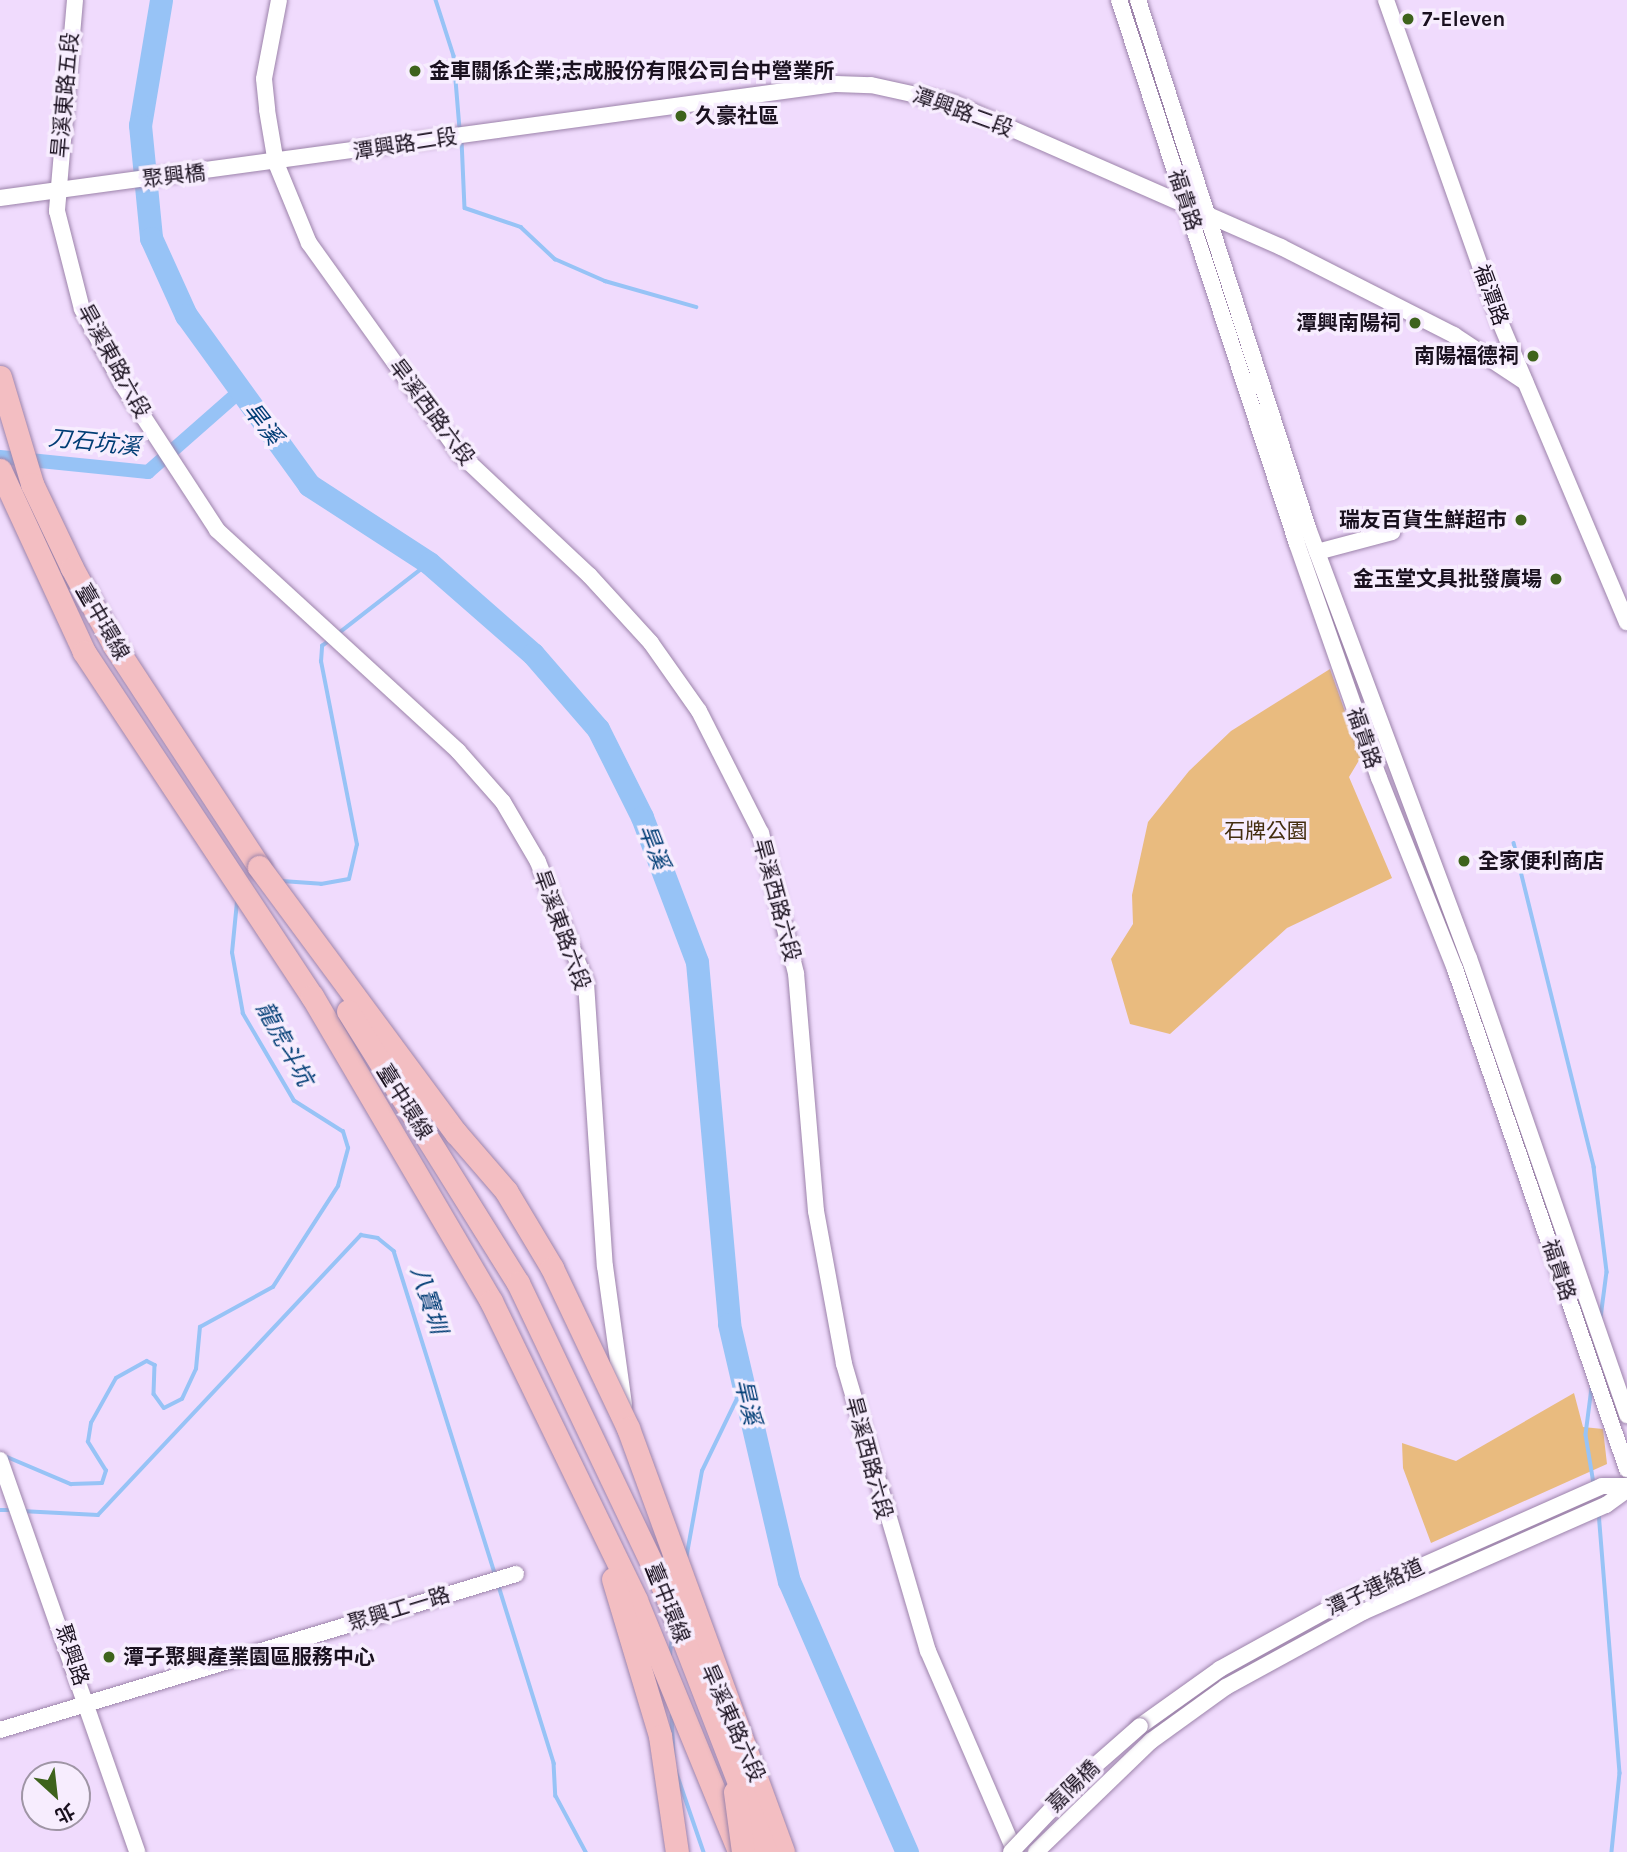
<!DOCTYPE html>
<html>
<head>
<meta charset="utf-8">
<style>
  body { margin:0 }
  #map { position:relative; width:1627px; height:1852px; overflow:hidden; background:#f0dbfd; font-family:Karla,"Noto Sans TC",sans-serif }
  div>[style] { position:absolute }
  .green>* { inset:0; background:#e9bb7f }
  .stream>* { height:3.5px; margin:-1.75px; padding:0 1.75px; transform-origin:1.75px; border-radius:1.75px; background:#97c3f6 }
  .canal>* { height:14px; margin:-7px; padding:0 7px; transform-origin:7px; border-radius:7px; background:#97c3f6 }
  .river>* { height:23px; margin:-11.5px; padding:0 11.5px; transform-origin:11.5px; border-radius:11.5px; background:#97c3f6 }
  .roads { filter:drop-shadow(0 0 2px #9c83aa) drop-shadow(0 0 2px #9c83aa) }
  .minor>* { height:16px; margin:-8px; padding:0 8px; transform-origin:8px; border-radius:8px; background:#fff }
  .highway>* { height:23px; margin:-11.5px; padding:0 11.5px; transform-origin:11.5px; border-radius:11.5px; background:#f3bec2 }
  .bridges { filter:drop-shadow(0 0 2px #9c83aa) drop-shadow(0 0 2px #9c83aa) }
  .minor-bridge>* { height:16px; margin:-8px; padding:0 8px; transform-origin:8px; border-radius:8px; background:#fff }
  .highway-bridge>* { height:23px; margin:-11.5px; padding:0 11.5px; transform-origin:11.5px; border-radius:11.5px; background:#f3bec2 }
  .dots>* { width:19px; height:19px; translate:-50% -50%; box-sizing:border-box; border:4px solid #f7edfe; border-radius:50% }
  span { translate:-50% -50%; white-space:nowrap; text-align:center; line-height:1.15; -webkit-text-stroke:7px #f7edfe; paint-order:stroke }
  .poi-label { font-size:21px; color:#1a111f; font-weight:700 }
  .left { translate:0 -50%; text-align:left }
  .right { translate:-100% -50%; text-align:right }
  .street-label { font-size:21px; color:#1a111f }
  .park-label { font-size:21px; color:#432d0e }
  .water-label { font-size:23px; color:#003d75; font-style:italic }
  .north { position:absolute; left:21px; top:1761px; width:70px; height:70px; box-sizing:border-box; background:#f7edfe; border:2px solid #9f95a5; border-radius:50%; rotate:153deg; font-size:19px; font-weight:700; line-height:28px; text-align:center; color:#1a111f }
  .north::after { content:''; display:block; margin:auto; width:24px; height:32px; background:#3e631c; clip-path:polygon(50% 0,100% 100%,50% 72%,0 100%) }
</style>
</head>
<body>
<div id="map">
  <div class="green">
    <div style="clip-path:polygon(1330px 669px,1361px 757px,1349px 777px,1392px 878px,1287px 928px,1170px 1034px,1130px 1024px,1111px 959px,1133px 924px,1132px 895px,1148px 822px,1189px 771px,1231px 731px)"></div>
    <div style="clip-path:polygon(1574px 1393px,1583px 1427px,1603px 1429px,1607px 1464px,1431px 1543px,1403px 1468px,1402px 1443px,1456px 1461px)"></div>
  </div>
  <div class="stream">
    <div style="left:436px;top:0;width:59px;rotate:72.2deg"></div>
    <div style="left:454px;top:56px;width:73px;rotate:85.3deg"></div>
    <div style="left:462px;top:140px;width:68px;rotate:87.5deg"></div>
    <div style="left:465px;top:208px;width:59px;rotate:18.7deg"></div>
    <div style="left:521px;top:227px;width:47px;rotate:43.3deg"></div>
    <div style="left:555px;top:259px;width:55px;rotate:23.7deg"></div>
    <div style="left:605px;top:281px;width:95px;rotate:15.9deg"></div>
    <div style="left:339px;top:633px;width:114px;rotate:-37.9deg"></div>
    <div style="left:1514px;top:843px;width:334px;rotate:76.1deg"></div>
    <div style="left:1594px;top:1167px;width:106px;rotate:82.9deg"></div>
    <div style="left:1607px;top:1272px;width:46px;rotate:97.4deg"></div>
    <div style="left:282px;top:881px;width:39px;rotate:4deg"></div>
    <div style="left:321px;top:884px;width:28px;rotate:-10deg"></div>
    <div style="left:349px;top:879px;width:35px;rotate:-77deg"></div>
    <div style="left:357px;top:845px;width:187px;rotate:-101.1deg"></div>
    <div style="left:321px;top:662px;width:16px;rotate:-86deg"></div>
    <div style="left:322px;top:646px;width:10px;rotate:-37deg"></div>
    <div style="left:1592px;top:1388px;width:47px;rotate:97.3deg"></div>
    <div style="left:1586px;top:1435px;width:50px;rotate:80.7deg"></div>
    <div style="left:5px;top:1456px;width:72px;rotate:23deg"></div>
    <div style="left:71px;top:1484px;width:31px;rotate:-2deg"></div>
    <div style="left:102px;top:1483px;width:13px;rotate:-72deg"></div>
    <div style="left:106px;top:1471px;width:34px;rotate:-122deg"></div>
    <div style="left:88px;top:1442px;width:19px;rotate:-81deg"></div>
    <div style="left:91px;top:1423px;width:51px;rotate:-60.9deg"></div>
    <div style="left:116px;top:1378px;width:35px;rotate:-29deg"></div>
    <div style="left:147px;top:1361px;width:9px;rotate:27deg"></div>
    <div style="left:155px;top:1365px;width:29px;rotate:92deg"></div>
    <div style="left:154px;top:1394px;width:17px;rotate:54deg"></div>
    <div style="left:164px;top:1408px;width:20px;rotate:-27deg"></div>
    <div style="left:182px;top:1399px;width:33px;rotate:-65deg"></div>
    <div style="left:196px;top:1369px;width:42px;rotate:-84.6deg"></div>
    <div style="left:200px;top:1327px;width:83px;rotate:-28.7deg"></div>
    <div style="left:273px;top:1287px;width:120px;rotate:-57.2deg"></div>
    <div style="left:338px;top:1186px;width:39px;rotate:-75deg"></div>
    <div style="left:348px;top:1148px;width:17px;rotate:-107deg"></div>
    <div style="left:343px;top:1132px;width:58px;rotate:-147.7deg"></div>
    <div style="left:294px;top:1101px;width:101px;rotate:-120.4deg"></div>
    <div style="left:243px;top:1014px;width:62px;rotate:-100.2deg"></div>
    <div style="left:232px;top:953px;width:51px;rotate:-84.4deg"></div>
    <div style="left:0;top:1510px;width:14px"></div>
    <div style="left:21px;top:1511px;width:77px;rotate:3deg"></div>
    <div style="left:98px;top:1515px;width:384px;rotate:-46.8deg"></div>
    <div style="left:361px;top:1235px;width:17px;rotate:10deg"></div>
    <div style="left:378px;top:1238px;width:21px;rotate:39deg"></div>
    <div style="left:394px;top:1251px;width:341px;rotate:72.6deg"></div>
    <div style="left:1599px;top:1512px;width:262px;rotate:85.4deg"></div>
    <div style="left:1620px;top:1773px;width:79px;rotate:95.8deg"></div>
    <div style="left:686px;top:1559px;width:89px;rotate:-79.7deg"></div>
    <div style="left:702px;top:1471px;width:94px;rotate:-64.2deg"></div>
    <div style="left:498px;top:1583px;width:189px;rotate:72.7deg"></div>
    <div style="left:554px;top:1763px;width:33px;rotate:87deg"></div>
    <div style="left:556px;top:1796px;width:64px;rotate:61.8deg"></div>
    <div style="left:670px;top:1655px;width:20px;rotate:-84deg"></div>
    <div style="left:672px;top:1716px;width:41px;rotate:87.2deg"></div>
    <div style="left:675px;top:1768px;width:89px;rotate:71deg"></div>
  </div>
  <div class="canal">
    <div style="left:0;top:457px;width:149px;rotate:5.8deg"></div>
    <div style="left:148px;top:472px;width:120px;rotate:-41.3deg"></div>
  </div>
  <div class="river">
    <div style="left:161px;top:0;width:127px;rotate:99.5deg"></div>
    <div style="left:140px;top:125px;width:114px;rotate:84.4deg"></div>
    <div style="left:151px;top:238px;width:85px;rotate:65.6deg"></div>
    <div style="left:186px;top:315px;width:210px;rotate:54.1deg"></div>
    <div style="left:309px;top:485px;width:143px;rotate:33deg"></div>
    <div style="left:429px;top:563px;width:138px;rotate:41.2deg"></div>
    <div style="left:533px;top:654px;width:99px;rotate:49.1deg"></div>
    <div style="left:598px;top:729px;width:98px;rotate:63.4deg"></div>
    <div style="left:642px;top:817px;width:155px;rotate:69.2deg"></div>
    <div style="left:697px;top:962px;width:363px;rotate:84.9deg"></div>
    <div style="left:729px;top:1324px;width:264px;rotate:76.9deg"></div>
    <div style="left:789px;top:1581px;width:296px;rotate:66.5deg"></div>
  </div>
  <div class="roads">
    <div class="minor">
      <div style="left:75px;top:0;width:212px;rotate:94.9deg"></div>
      <div style="left:57px;top:211px;width:101px;rotate:75.7deg"></div>
      <div style="left:82px;top:309px;width:85px;rotate:61.9deg"></div>
      <div style="left:122px;top:384px;width:174px;rotate:56.9deg"></div>
      <div style="left:217px;top:530px;width:327px;rotate:42.5deg"></div>
      <div style="left:458px;top:751px;width:68px;rotate:48.6deg"></div>
      <div style="left:503px;top:802px;width:69px;rotate:59.7deg"></div>
      <div style="left:538px;top:862px;width:130px;rotate:68.4deg"></div>
      <div style="left:586px;top:983px;width:284px;rotate:86.2deg"></div>
      <div style="left:605px;top:1266px;width:140px;rotate:82.2deg"></div>
      <div style="left:279px;top:0;width:80px;rotate:100.8deg"></div>
      <div style="left:264px;top:79px;width:31px;rotate:84deg"></div>
      <div style="left:267px;top:110px;width:54px;rotate:80.4deg"></div>
      <div style="left:276px;top:163px;width:87px;rotate:67.6deg"></div>
      <div style="left:309px;top:243px;width:259px;rotate:54.4deg"></div>
      <div style="left:460px;top:454px;width:177px;rotate:43.2deg"></div>
      <div style="left:589px;top:575px;width:92px;rotate:47.6deg"></div>
      <div style="left:651px;top:643px;width:83px;rotate:54.8deg"></div>
      <div style="left:699px;top:711px;width:137px;rotate:63.1deg"></div>
      <div style="left:761px;top:833px;width:144px;rotate:76deg"></div>
      <div style="left:796px;top:973px;width:239px;rotate:85.2deg"></div>
      <div style="left:816px;top:1211px;width:156px;rotate:79.6deg"></div>
      <div style="left:844px;top:1364px;width:299px;rotate:73.7deg"></div>
      <div style="left:928px;top:1651px;width:219px;rotate:66.6deg"></div>
      <div style="left:1119px;top:0;width:572px;rotate:71.88deg"></div>
      <div style="left:1297px;top:544px;width:248px;rotate:70.7deg"></div>
      <div style="left:1379px;top:778px;width:206px;rotate:68.3deg"></div>
      <div style="left:1455px;top:969px;width:529px;rotate:71.02deg"></div>
      <div style="left:1138px;top:0;width:555px;rotate:72.15deg"></div>
      <div style="left:1308px;top:528px;width:459px;rotate:69.5deg"></div>
      <div style="left:1469px;top:958px;width:484px;rotate:70.9deg"></div>
      <div style="left:1386px;top:0;width:342px;rotate:70.5deg"></div>
      <div style="left:1500px;top:322px;width:326px;rotate:67.1deg"></div>
      <div style="left:0;top:198px;width:844px;rotate:-7.77deg"></div>
      <div style="left:836px;top:84px;width:35px;rotate:2deg"></div>
      <div style="left:871px;top:85px;width:84px;rotate:12.4deg"></div>
      <div style="left:953px;top:103px;width:358px;rotate:23.7deg"></div>
      <div style="left:1281px;top:247px;width:194px;rotate:27deg"></div>
      <div style="left:1454px;top:335px;width:85px;rotate:33.5deg"></div>
      <div style="left:1317px;top:552px;width:78px;rotate:-14.9deg"></div>
      <div style="left:0;top:1460px;width:415px;rotate:70.7deg"></div>
      <div style="left:1140px;top:1726px;width:98px;rotate:-35.5deg"></div>
      <div style="left:1220px;top:1669px;width:143px;rotate:-28.9deg"></div>
      <div style="left:1345px;top:1600px;width:281px;rotate:-23.9deg"></div>
      <div style="left:1602px;top:1486px;width:25px"></div>
      <div style="left:0;top:1730px;width:539px;rotate:-16.82deg"></div>
      <div style="left:1036px;top:1852px;width:160px;rotate:-44deg"></div>
      <div style="left:1151px;top:1741px;width:92px;rotate:-35.8deg"></div>
      <div style="left:1226px;top:1687px;width:156px;rotate:-28.7deg"></div>
      <div style="left:1363px;top:1612px;width:266px;rotate:-23.8deg"></div>
      <div style="left:1606px;top:1505px;width:26px;rotate:-36deg"></div>
    </div>
    <div class="highway">
      <div style="left:0;top:377px;width:112px;rotate:73.3deg"></div>
      <div style="left:32px;top:484px;width:93px;rotate:64.5deg"></div>
      <div style="left:72px;top:568px;width:88px;rotate:61.4deg"></div>
      <div style="left:114px;top:645px;width:265px;rotate:56.8deg"></div>
      <div style="left:0;top:470px;width:200px;rotate:65.2deg"></div>
      <div style="left:84px;top:652px;width:413px;rotate:56.5deg"></div>
      <div style="left:312px;top:996px;width:354px;rotate:59.6deg"></div>
      <div style="left:491px;top:1301px;width:332px;rotate:64.1deg"></div>
      <div style="left:636px;top:1600px;width:269px;rotate:67.7deg"></div>
      <div style="left:613px;top:1579px;width:164px;rotate:73.3deg"></div>
      <div style="left:660px;top:1736px;width:117px;rotate:81.7deg"></div>
    </div>
  </div>
  <div class="bridges">
    <div class="minor-bridge">
      <div style="left:1011px;top:1852px;width:103px;rotate:-46.6deg"></div>
      <div style="left:1082px;top:1777px;width:77px;rotate:-41.3deg"></div>
    </div>
    <div class="highway-bridge">
      <div style="left:259px;top:867px;width:331px;rotate:53.5deg"></div>
      <div style="left:456px;top:1133px;width:77px;rotate:49.2deg"></div>
      <div style="left:506px;top:1191px;width:90px;rotate:59.1deg"></div>
      <div style="left:552px;top:1268px;width:177px;rotate:64.6deg"></div>
      <div style="left:628px;top:1428px;width:451px;rotate:69.9deg"></div>
      <div style="left:348px;top:1011px;width:321px;rotate:58deg"></div>
      <div style="left:518px;top:1283px;width:337px;rotate:64.5deg"></div>
      <div style="left:663px;top:1587px;width:284px;rotate:68.8deg"></div>
      <div style="left:735px;top:1792px;width:61px;rotate:82.4deg"></div>
    </div>
  </div>
  <div class="dots">
    <div style="left:1408px;top:19px;background:#3e631c"></div>
    <div style="left:415px;top:71px;background:#3e631c"></div>
    <div style="left:681px;top:116px;background:#3e631c"></div>
    <div style="left:1415px;top:323px;background:#3e631c"></div>
    <div style="left:1533px;top:356px;background:#3e631c"></div>
    <div style="left:1521px;top:520px;background:#3e631c"></div>
    <div style="left:1556px;top:579px;background:#3e631c"></div>
    <div style="left:1464px;top:861px;background:#3e631c"></div>
    <div style="left:109px;top:1657px;background:#3e631c"></div>
  </div>
  <div class="poi-label">
    <span class="left" style="left:1422px;top:19px">7-Eleven</span>
    <span class="left" style="left:429px;top:71px">金車關係企業;志成股份有限公司台中營業所</span>
    <span class="left" style="left:695px;top:116px">久豪社區</span>
    <span class="right" style="left:1401px;top:323px">潭興南陽祠</span>
    <span class="right" style="left:1519px;top:356px">南陽福德祠</span>
    <span class="right" style="left:1507px;top:520px">瑞友百貨生鮮超市</span>
    <span class="right" style="left:1542px;top:579px">金玉堂文具批發廣場</span>
    <span class="left" style="left:1478px;top:861px">全家便利商店</span>
    <span class="left" style="left:123px;top:1657px">潭子聚興產業園區服務中心</span>
  </div>
  <div class="street-label">
    <span style="left:65px;top:95px;rotate:-85deg">旱溪東路五段</span>
    <span style="left:963px;top:112px;rotate:20deg">潭興路二段</span>
    <span style="left:405px;top:144px;rotate:-9deg">潭興路二段</span>
    <span style="left:174px;top:176px;rotate:-7deg">聚興橋</span>
    <span style="left:1185px;top:200px;rotate:72deg">福貴路</span>
    <span style="left:1491px;top:295px;rotate:70deg">福潭路</span>
    <span style="left:114px;top:361px;rotate:61deg">旱溪東路六段</span>
    <span style="left:432px;top:412px;rotate:53deg">旱溪西路六段</span>
    <span style="left:103px;top:622px;rotate:60deg">臺中環線</span>
    <span style="left:1364px;top:738px;rotate:71deg">福貴路</span>
    <span style="left:777px;top:900px;rotate:75deg">旱溪西路六段</span>
    <span style="left:562px;top:930px;rotate:70deg">旱溪東路六段</span>
    <span style="left:405px;top:1102px;rotate:58deg">臺中環線</span>
    <span style="left:1559px;top:1270px;rotate:72deg">福貴路</span>
    <span style="left:869px;top:1458px;rotate:75deg">旱溪西路六段</span>
    <span style="left:1375px;top:1587px;rotate:-25deg">潭子連絡道</span>
    <span style="left:668px;top:1603px;rotate:68deg">臺中環線</span>
    <span style="left:399px;top:1609px;rotate:-17deg">聚興工一路</span>
    <span style="left:72px;top:1655px;rotate:71deg">聚興路</span>
    <span style="left:733px;top:1723px;rotate:66deg">旱溪東路六段</span>
    <span style="left:1073px;top:1786px;rotate:-44deg">嘉陽橋</span>
  </div>
  <div class="park-label">
    <span style="left:1266px;top:831px">石牌公園</span>
  </div>
  <div class="water-label">
    <span style="left:262px;top:424px;rotate:52deg">旱溪</span>
    <span style="left:94px;top:443px;rotate:6deg">刀石坑溪</span>
    <span style="left:653px;top:847px;rotate:69deg">旱溪</span>
    <span style="left:284px;top:1044px;rotate:61deg">龍虎斗坑</span>
    <span style="left:428px;top:1300px;rotate:72deg">八寶圳</span>
    <span style="left:747px;top:1402px;rotate:77deg">旱溪</span>
  </div>
  <div class="north">北</div>
</div>
</body>
</html>
